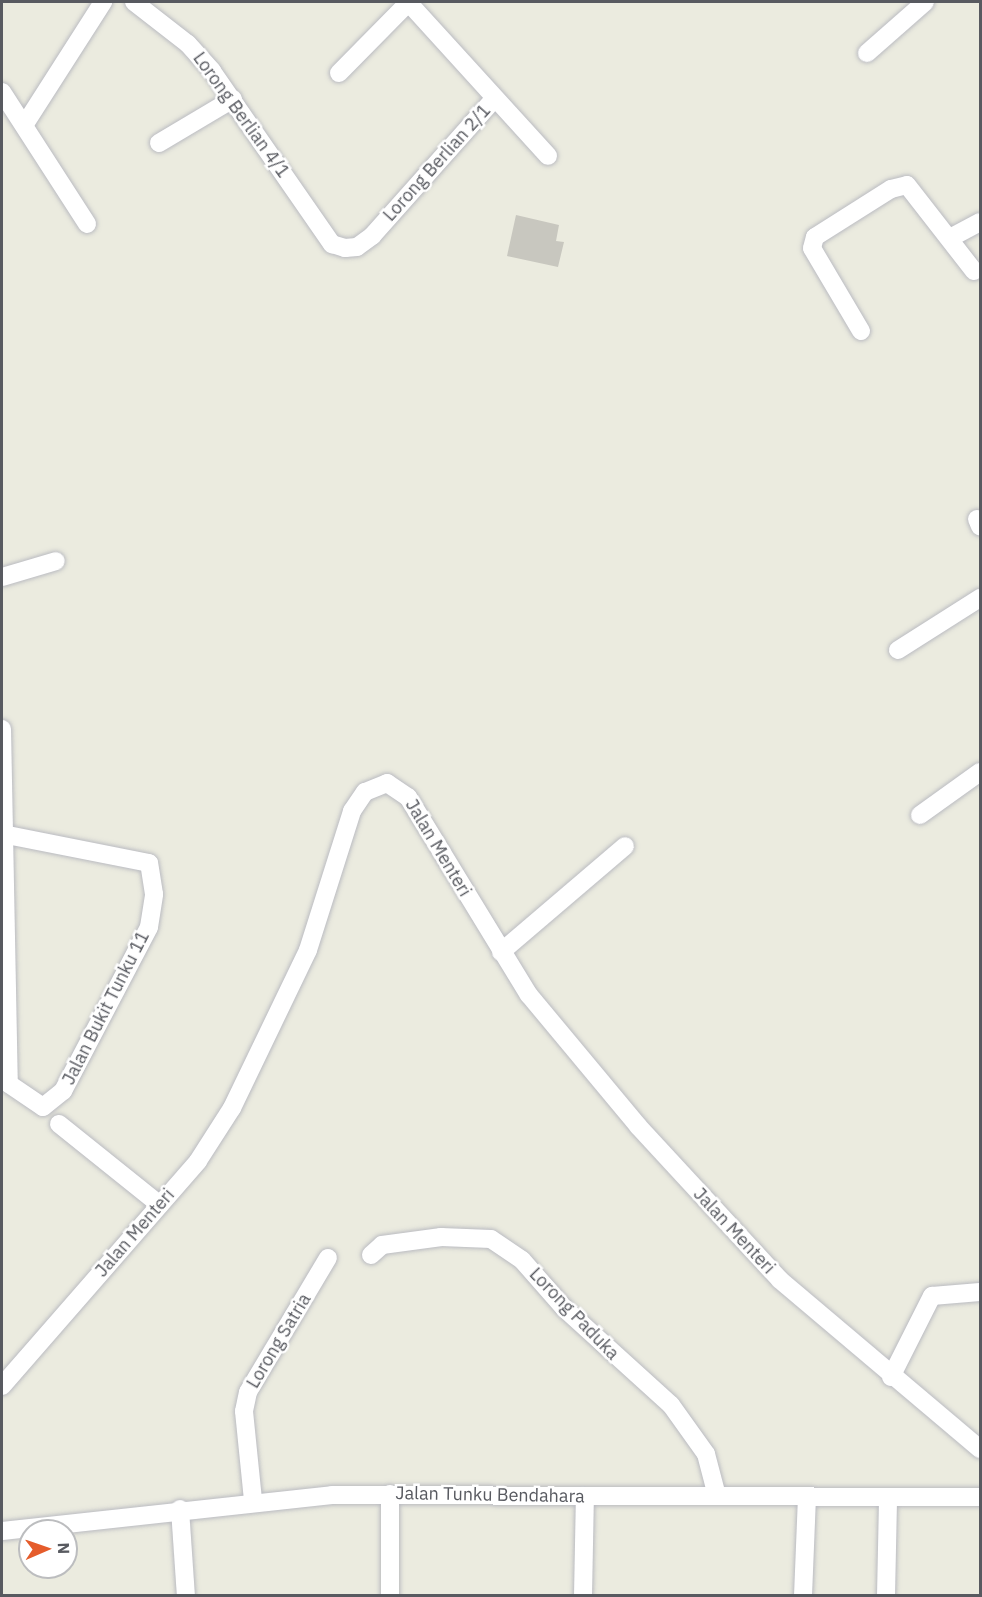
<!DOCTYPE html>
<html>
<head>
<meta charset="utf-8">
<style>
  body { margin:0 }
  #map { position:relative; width:982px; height:1597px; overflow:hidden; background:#ebebdf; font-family:"IBM Plex Sans",sans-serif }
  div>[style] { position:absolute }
  .building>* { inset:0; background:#c8c7bf }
  .roads { filter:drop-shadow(0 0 2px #babbc1) drop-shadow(0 0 2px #babbc1) }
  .minor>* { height:18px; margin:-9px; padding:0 9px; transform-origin:9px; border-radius:9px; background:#fff }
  span { translate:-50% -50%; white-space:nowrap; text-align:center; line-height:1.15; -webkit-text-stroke:5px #fff; paint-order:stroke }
  .street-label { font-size:18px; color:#585a60 }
  .frame { position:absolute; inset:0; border:3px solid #585a60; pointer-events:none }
  .north { position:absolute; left:18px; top:1519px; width:60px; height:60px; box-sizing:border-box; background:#fff; border:2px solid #bcbdbf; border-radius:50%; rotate:88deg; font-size:16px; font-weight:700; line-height:24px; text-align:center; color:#585a60 }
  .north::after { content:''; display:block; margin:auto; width:21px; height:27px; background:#e55c2b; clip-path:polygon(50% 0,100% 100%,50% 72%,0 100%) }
</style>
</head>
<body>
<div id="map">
  <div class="building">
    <div style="clip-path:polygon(516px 215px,559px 225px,556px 241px,564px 242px,558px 267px,507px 256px)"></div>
  </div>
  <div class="roads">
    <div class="minor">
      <div style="left:134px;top:2px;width:68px;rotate:37.9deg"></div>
      <div style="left:188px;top:44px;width:36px;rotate:48deg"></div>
      <div style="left:212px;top:71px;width:211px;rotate:55.3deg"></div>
      <div style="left:332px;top:244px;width:14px;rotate:17deg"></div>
      <div style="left:345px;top:248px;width:12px;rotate:-5deg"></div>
      <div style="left:357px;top:247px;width:19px;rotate:-36deg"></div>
      <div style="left:372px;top:236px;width:182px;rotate:-48.3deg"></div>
      <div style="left:408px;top:2px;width:208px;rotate:47.7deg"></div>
      <div style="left:867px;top:53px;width:77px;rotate:-41.3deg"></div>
      <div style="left:339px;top:73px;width:100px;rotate:-45.4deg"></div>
      <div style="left:2px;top:92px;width:157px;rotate:57.2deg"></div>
      <div style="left:25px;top:124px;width:145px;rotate:-57.4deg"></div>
      <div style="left:159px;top:143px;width:86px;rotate:-30.7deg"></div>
      <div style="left:950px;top:238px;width:34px;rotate:-28deg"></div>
      <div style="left:861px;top:331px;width:96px;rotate:-120.6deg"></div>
      <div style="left:812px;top:248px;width:11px;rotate:-75deg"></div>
      <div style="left:815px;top:237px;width:90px;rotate:-32.3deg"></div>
      <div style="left:891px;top:189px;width:16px;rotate:-14deg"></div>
      <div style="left:907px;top:185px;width:109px;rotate:52.1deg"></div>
      <div style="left:977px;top:519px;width:8px;rotate:67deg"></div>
      <div style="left:2px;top:577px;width:56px;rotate:-16.5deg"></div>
      <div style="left:898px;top:650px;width:97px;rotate:-32.4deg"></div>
      <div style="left:2px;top:729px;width:355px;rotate:88.9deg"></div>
      <div style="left:9px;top:1084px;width:41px;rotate:34.1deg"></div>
      <div style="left:43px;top:1107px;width:26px;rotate:-39deg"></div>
      <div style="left:63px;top:1091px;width:185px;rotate:-62.3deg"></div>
      <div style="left:149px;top:927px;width:33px;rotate:-81deg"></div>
      <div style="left:154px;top:894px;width:31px;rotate:-99deg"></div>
      <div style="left:149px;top:863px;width:145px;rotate:-168.8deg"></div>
      <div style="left:920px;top:815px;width:74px;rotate:-35.6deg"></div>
      <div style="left:501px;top:952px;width:163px;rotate:-40.5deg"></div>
      <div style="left:59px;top:1124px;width:129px;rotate:38.7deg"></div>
      <div style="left:371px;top:1255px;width:15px;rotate:-42deg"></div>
      <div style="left:382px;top:1245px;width:60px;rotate:-7.7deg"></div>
      <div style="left:441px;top:1237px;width:50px;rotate:2.3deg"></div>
      <div style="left:491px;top:1239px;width:37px;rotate:34deg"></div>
      <div style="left:522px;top:1260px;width:64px;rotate:48.8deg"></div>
      <div style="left:564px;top:1308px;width:144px;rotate:42.2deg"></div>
      <div style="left:671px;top:1405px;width:60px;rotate:54.5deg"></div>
      <div style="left:706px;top:1454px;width:43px;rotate:75.3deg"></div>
      <div style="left:891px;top:1377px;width:91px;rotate:-63.2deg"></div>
      <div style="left:932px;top:1296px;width:48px;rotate:-4.8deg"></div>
      <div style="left:2px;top:1386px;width:298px;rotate:-48.9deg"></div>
      <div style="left:198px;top:1161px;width:63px;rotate:-57.3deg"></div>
      <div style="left:232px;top:1108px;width:175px;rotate:-64.3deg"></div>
      <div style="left:308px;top:950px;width:146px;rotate:-72.4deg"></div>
      <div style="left:352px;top:811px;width:23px;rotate:-56deg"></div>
      <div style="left:365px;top:792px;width:24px;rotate:-22deg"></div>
      <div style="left:387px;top:783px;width:25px;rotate:34deg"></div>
      <div style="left:408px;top:797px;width:232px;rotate:58.6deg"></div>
      <div style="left:529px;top:995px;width:170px;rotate:50.2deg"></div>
      <div style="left:638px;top:1126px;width:209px;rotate:47.3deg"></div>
      <div style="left:780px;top:1280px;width:262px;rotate:40.2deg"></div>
      <div style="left:253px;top:1500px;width:89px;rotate:-95.8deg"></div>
      <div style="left:244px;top:1411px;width:19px;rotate:-78deg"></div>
      <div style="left:248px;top:1392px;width:156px;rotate:-59.2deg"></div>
      <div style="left:180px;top:1509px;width:87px;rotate:86.1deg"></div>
      <div style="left:2px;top:1531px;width:332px;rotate:-6.2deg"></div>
      <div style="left:332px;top:1495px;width:648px;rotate:0.18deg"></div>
      <div style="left:390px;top:1596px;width:102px;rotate:-90deg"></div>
      <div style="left:583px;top:1596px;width:100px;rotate:-88.9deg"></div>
      <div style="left:803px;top:1596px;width:99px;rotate:-87.7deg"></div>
      <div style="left:886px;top:1596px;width:99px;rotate:-88.8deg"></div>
    </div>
  </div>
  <div class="street-label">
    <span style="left:241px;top:115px;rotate:54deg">Lorong Berlian 4/1</span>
    <span style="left:437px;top:163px;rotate:-48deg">Lorong Berlian 2/1</span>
    <span style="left:438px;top:848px;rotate:59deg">Jalan Menteri</span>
    <span style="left:106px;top:1008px;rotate:-63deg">Jalan Bukit Tunku 11</span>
    <span style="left:734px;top:1231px;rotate:47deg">Jalan Menteri</span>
    <span style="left:135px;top:1233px;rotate:-49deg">Jalan Menteri</span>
    <span style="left:574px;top:1314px;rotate:46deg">Lorong Paduka</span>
    <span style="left:279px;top:1341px;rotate:-59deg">Lorong Satria</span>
    <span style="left:490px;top:1495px;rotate:1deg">Jalan Tunku Bendahara</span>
  </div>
  <div class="frame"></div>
  <div class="north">N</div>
</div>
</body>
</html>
